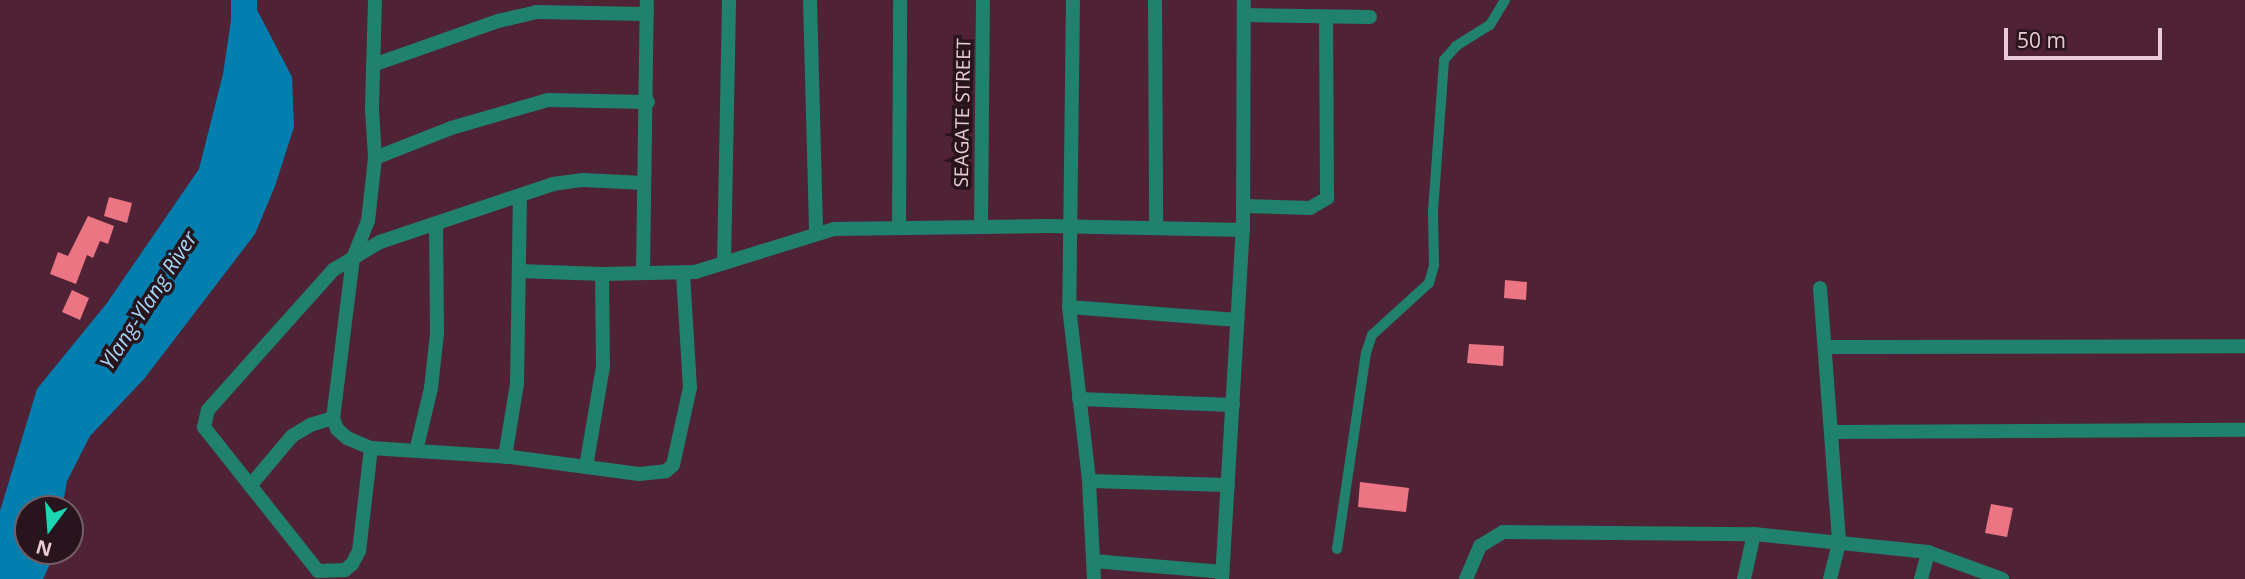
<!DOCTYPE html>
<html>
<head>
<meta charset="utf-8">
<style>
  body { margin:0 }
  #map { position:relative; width:2245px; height:579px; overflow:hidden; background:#4f2236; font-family:"Open Sans",sans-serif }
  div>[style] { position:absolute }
  .water>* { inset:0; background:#037faf }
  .building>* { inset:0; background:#ec7583 }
  .lane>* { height:10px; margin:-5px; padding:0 5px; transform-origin:5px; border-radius:5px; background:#20816c }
  .street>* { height:14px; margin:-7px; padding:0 7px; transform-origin:7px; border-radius:7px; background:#20816c }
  span { translate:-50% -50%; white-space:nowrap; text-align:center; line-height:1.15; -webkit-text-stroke:7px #28141c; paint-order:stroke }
  .street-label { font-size:19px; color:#e9cbd5 }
  .water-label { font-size:21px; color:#a1d6f6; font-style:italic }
  .north { position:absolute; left:14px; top:495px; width:70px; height:70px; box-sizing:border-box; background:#28141c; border:2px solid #755d66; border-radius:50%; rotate:196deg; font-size:19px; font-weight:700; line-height:28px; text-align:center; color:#e9cbd5 }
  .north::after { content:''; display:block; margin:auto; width:24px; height:32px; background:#1cd5b1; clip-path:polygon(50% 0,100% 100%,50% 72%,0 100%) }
  .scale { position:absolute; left:2004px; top:28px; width:158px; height:32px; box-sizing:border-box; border:4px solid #e9cbd5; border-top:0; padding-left:9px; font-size:21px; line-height:24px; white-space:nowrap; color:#e9cbd5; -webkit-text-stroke:5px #28141c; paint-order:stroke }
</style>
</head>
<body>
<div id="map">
  <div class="water">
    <div style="clip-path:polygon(231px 0,257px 0,257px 10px,292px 77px,294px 127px,275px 186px,255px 234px,144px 379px,90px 436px,67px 481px,62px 509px,28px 509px,28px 551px,56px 551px,43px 579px,0 579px,0 511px,37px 389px,107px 303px,199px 169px,223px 74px,231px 20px)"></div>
  </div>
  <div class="building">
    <div style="clip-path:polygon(109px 197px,132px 203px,127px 223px,104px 216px)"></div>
    <div style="clip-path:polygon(88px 216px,114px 226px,108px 244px,100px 241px,93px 258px,87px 255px,76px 284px,50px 274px,58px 252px,68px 256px)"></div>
    <div style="clip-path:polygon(1505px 280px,1527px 282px,1526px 300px,1504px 298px)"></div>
    <div style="clip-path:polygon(72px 290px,89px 298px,80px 320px,62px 312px)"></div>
    <div style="clip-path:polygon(1469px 344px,1504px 346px,1503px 366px,1467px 363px)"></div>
    <div style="clip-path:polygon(1360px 482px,1409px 488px,1406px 512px,1358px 507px)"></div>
    <div style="clip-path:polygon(1991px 504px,2013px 508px,2007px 537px,1985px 533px)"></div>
  </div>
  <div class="lane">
    <div style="left:1337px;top:549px;width:198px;rotate:-81.6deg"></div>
    <div style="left:1366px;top:353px;width:19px;rotate:-72deg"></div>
    <div style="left:1372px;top:335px;width:77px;rotate:-42.4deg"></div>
    <div style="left:1429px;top:283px;width:19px;rotate:-74deg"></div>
    <div style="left:1434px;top:265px;width:54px;rotate:-91.1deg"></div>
    <div style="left:1433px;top:211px;width:151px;rotate:-85.8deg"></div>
    <div style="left:1444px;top:60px;width:18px;rotate:-49deg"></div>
    <div style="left:1456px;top:46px;width:40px;rotate:-32deg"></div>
    <div style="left:1490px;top:25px;width:29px;rotate:-59deg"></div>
  </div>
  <div class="street">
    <div style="left:375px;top:0;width:109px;rotate:91.6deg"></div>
    <div style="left:372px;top:109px;width:49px;rotate:86.5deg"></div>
    <div style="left:375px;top:158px;width:63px;rotate:96.3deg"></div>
    <div style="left:368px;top:221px;width:40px;rotate:112deg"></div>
    <div style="left:353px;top:258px;width:161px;rotate:97.1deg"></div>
    <div style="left:333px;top:418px;width:12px;rotate:70deg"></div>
    <div style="left:337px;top:429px;width:13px;rotate:42deg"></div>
    <div style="left:347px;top:438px;width:26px;rotate:23deg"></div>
    <div style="left:371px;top:448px;width:140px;rotate:3.7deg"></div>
    <div style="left:511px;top:457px;width:129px;rotate:7.6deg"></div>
    <div style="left:639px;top:474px;width:27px;rotate:-6deg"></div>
    <div style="left:666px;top:471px;width:9px;rotate:-41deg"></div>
    <div style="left:673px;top:465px;width:79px;rotate:-77.6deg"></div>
    <div style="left:690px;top:388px;width:115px;rotate:-93.5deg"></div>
    <div style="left:810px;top:0;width:234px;rotate:88.5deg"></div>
    <div style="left:1073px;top:0;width:307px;rotate:90.7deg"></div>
    <div style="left:1069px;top:307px;width:175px;rotate:83.4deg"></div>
    <div style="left:1089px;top:481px;width:98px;rotate:87.1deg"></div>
    <div style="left:1155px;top:0;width:227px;rotate:89.7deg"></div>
    <div style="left:1244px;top:15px;width:126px;rotate:0.9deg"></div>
    <div style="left:373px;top:65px;width:133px;rotate:-19.4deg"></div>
    <div style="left:498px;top:21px;width:39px;rotate:-13deg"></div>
    <div style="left:536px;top:12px;width:111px;rotate:1deg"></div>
    <div style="left:375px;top:158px;width:82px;rotate:-21.5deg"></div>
    <div style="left:451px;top:128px;width:101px;rotate:-16.1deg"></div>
    <div style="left:548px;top:100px;width:100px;rotate:1.1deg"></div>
    <div style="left:1243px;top:206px;width:67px;rotate:1.7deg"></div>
    <div style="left:1310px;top:208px;width:20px;rotate:-30deg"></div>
    <div style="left:1327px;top:198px;width:180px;rotate:-90.3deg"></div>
    <div style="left:981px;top:226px;width:226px;rotate:-89.5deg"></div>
    <div style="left:899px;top:227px;width:227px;rotate:-89.7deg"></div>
    <div style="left:724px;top:263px;width:263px;rotate:-88.9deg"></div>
    <div style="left:519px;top:271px;width:83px;rotate:2.1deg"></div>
    <div style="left:602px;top:274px;width:93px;rotate:-1.2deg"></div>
    <div style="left:695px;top:272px;width:145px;rotate:-17.2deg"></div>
    <div style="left:834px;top:229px;width:214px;rotate:-0.8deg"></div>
    <div style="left:1048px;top:226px;width:195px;rotate:1.2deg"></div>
    <div style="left:643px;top:273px;width:273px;rotate:-89.2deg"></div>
    <div style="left:1820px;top:288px;width:256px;rotate:85.7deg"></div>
    <div style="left:1839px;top:543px;width:37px;rotate:104deg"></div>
    <div style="left:1069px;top:307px;width:169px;rotate:4.4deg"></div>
    <div style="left:1825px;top:347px;width:420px;rotate:-0.1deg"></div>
    <div style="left:1079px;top:399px;width:154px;rotate:2.2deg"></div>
    <div style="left:1831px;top:432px;width:414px;rotate:-0.3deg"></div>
    <div style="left:371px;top:448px;width:104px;rotate:96.6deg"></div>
    <div style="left:359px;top:551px;width:15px;rotate:118deg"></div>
    <div style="left:352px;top:564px;width:9px;rotate:139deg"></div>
    <div style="left:345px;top:570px;width:27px;rotate:178deg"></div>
    <div style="left:318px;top:571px;width:184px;rotate:-128.4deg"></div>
    <div style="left:204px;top:427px;width:17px;rotate:-77deg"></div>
    <div style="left:208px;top:410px;width:188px;rotate:-48.2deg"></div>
    <div style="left:333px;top:270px;width:55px;rotate:-30.8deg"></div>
    <div style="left:380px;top:242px;width:182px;rotate:-18.5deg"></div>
    <div style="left:553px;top:184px;width:30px;rotate:-8deg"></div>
    <div style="left:583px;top:180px;width:61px;rotate:2.8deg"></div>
    <div style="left:416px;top:451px;width:65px;rotate:-76.6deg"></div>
    <div style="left:431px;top:388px;width:54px;rotate:-83.7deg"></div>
    <div style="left:437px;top:334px;width:110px;rotate:-90.5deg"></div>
    <div style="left:505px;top:457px;width:74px;rotate:-80.7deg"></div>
    <div style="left:517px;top:384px;width:188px;rotate:-89.1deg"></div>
    <div style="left:586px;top:467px;width:101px;rotate:-80.4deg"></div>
    <div style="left:603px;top:367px;width:93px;rotate:-90.6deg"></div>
    <div style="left:1089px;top:481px;width:139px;rotate:1.6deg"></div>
    <div style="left:250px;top:486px;width:65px;rotate:-50deg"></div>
    <div style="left:292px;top:436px;width:21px;rotate:-31deg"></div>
    <div style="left:310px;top:425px;width:24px;rotate:-17deg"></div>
    <div style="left:1093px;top:561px;width:130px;rotate:4.8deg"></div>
    <div style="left:1222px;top:579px;width:350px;rotate:-86.6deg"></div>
    <div style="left:1243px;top:230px;width:230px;rotate:-89.8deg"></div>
    <div style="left:1466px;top:579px;width:36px;rotate:-67deg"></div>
    <div style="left:1480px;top:546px;width:27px;rotate:-31deg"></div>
    <div style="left:1503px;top:532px;width:251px;rotate:0.5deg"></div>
    <div style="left:1754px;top:534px;width:175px;rotate:5.9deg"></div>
    <div style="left:1928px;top:552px;width:79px;rotate:20deg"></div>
    <div style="left:1744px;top:579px;width:46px;rotate:-77.5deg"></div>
    <div style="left:1921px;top:579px;width:28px;rotate:-75deg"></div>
  </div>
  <div class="street-label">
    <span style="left:963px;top:113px;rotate:-89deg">SEAGATE STREET</span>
  </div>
  <div class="water-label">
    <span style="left:148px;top:300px;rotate:-57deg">Ylang-Ylang River</span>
  </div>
  <div class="north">N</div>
  <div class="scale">50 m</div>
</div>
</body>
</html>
